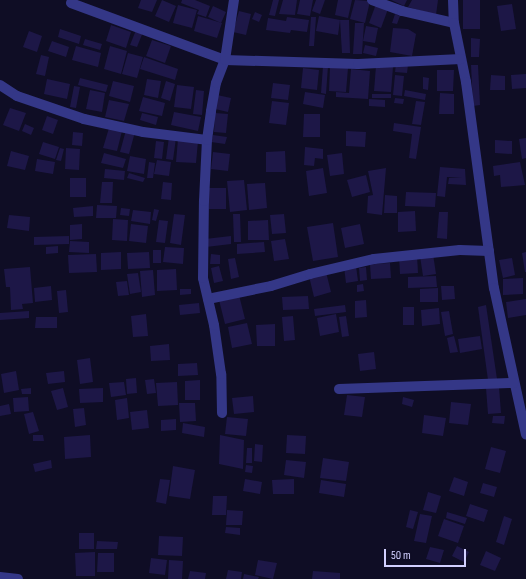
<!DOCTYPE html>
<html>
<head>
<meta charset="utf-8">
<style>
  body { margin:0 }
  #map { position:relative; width:526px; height:579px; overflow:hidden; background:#0f0d25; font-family:"Sofia Sans Condensed",sans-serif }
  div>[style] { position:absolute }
  .building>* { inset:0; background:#1d1747 }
  .minor>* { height:10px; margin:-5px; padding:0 5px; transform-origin:5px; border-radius:5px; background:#343787 }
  span { translate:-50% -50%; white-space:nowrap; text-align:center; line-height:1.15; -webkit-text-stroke:3px #0f0d25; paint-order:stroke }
  .scale { position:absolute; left:384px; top:549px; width:82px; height:18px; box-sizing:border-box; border:2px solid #d2d0ff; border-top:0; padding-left:5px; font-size:12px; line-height:14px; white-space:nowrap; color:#d2d0ff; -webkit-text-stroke:3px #0f0d25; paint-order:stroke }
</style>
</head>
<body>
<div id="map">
  <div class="building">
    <div style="clip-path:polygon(141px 0,157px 0,152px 12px,138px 8px)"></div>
    <div style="clip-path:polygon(162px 0,176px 6px,169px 22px,155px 16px)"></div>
    <div style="clip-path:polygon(182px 0,195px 0,210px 6px,206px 17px,197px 14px,199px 10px,181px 3px)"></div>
    <div style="clip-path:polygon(273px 0,279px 0,275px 16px,269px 15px)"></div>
    <div style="clip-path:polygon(283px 0,297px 0,295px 15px,279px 14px)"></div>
    <div style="clip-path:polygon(300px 0,313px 0,310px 16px,297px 14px)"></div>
    <div style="clip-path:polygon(316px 0,325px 0,320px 14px,312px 11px)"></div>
    <div style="clip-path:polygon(338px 0,352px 0,348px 18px,335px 15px)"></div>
    <div style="clip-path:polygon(355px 0,370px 1px,365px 23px,350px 19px)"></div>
    <div style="clip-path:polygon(391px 0,407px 0,404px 6px)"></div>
    <div style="clip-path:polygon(412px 0,438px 0,436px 15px,408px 7px)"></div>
    <div style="clip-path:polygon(463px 0,480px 0,480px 29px,463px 29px)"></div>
    <div style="clip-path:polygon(376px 4px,388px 9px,381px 28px,369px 23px)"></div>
    <div style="clip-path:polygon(512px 4px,516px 29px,501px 31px,497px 6px)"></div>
    <div style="clip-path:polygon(178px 5px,197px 10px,192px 28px,173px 23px)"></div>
    <div style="clip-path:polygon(213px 6px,226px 12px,221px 23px,208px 17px)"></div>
    <div style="clip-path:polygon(239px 11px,251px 14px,246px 35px,233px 32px)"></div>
    <div style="clip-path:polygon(255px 12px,262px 15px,259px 22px,252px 19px)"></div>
    <div style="clip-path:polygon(395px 14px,400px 16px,397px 24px,392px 23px)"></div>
    <div style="clip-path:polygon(198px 16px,222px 23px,217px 38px,194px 31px)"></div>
    <div style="clip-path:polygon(319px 16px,340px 20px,338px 35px,316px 31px)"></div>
    <div style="clip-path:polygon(287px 17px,309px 20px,307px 32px,291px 30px,290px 33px,266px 30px,268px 18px,286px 21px)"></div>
    <div style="clip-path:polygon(311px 17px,316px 17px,314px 46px,309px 46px)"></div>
    <div style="clip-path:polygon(340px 20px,349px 20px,350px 53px,342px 53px)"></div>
    <div style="clip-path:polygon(355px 23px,364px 23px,362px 54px,353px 54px)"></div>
    <div style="clip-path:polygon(111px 25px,131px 32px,126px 48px,106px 41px)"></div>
    <div style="clip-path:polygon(366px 26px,378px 28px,375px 43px,363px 41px)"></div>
    <div style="clip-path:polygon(393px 28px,408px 29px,416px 34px,412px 56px,390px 52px)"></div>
    <div style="clip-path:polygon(60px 29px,81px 36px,79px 44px,58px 37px)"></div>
    <div style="clip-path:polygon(136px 30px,143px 32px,137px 47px,130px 45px)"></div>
    <div style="clip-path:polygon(29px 31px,42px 36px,37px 52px,23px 47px)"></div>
    <div style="clip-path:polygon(471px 38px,480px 39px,479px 57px,471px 57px)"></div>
    <div style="clip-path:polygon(85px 39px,102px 44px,100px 50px,83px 45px)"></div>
    <div style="clip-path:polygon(152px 40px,171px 46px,165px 63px,146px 56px)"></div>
    <div style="clip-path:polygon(52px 41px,69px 47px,66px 57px,48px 51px)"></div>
    <div style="clip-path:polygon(365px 45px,378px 48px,376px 56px,363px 53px)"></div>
    <div style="clip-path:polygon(76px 46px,101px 53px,98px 67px,72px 60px)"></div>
    <div style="clip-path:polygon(110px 46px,127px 51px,121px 74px,104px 69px)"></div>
    <div style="clip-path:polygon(128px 53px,143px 57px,137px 78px,122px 74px)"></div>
    <div style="clip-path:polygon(41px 55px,49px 57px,45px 76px,36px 74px)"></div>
    <div style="clip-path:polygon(144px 57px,178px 69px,175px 80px,140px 69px)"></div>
    <div style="clip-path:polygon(396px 64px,408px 65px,407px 73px,395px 72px)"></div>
    <div style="clip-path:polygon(471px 65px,478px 65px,480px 105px,473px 106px)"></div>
    <div style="clip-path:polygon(323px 66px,328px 66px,326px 94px,321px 93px)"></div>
    <div style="clip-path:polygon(376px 66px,393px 67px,391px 92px,374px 91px)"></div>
    <div style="clip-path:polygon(330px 67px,348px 68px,346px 92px,329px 91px)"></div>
    <div style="clip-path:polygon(303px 68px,319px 70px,317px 90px,301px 88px)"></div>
    <div style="clip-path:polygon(351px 69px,370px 71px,368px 99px,336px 97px,336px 92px,349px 93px)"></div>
    <div style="clip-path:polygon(437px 70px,454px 70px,453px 91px,437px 91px)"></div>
    <div style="clip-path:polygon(526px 74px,526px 88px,512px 89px,511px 75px)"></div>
    <div style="clip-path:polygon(395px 75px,404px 76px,402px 96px,393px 95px)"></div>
    <div style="clip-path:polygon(491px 75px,505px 76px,505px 90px,490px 90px)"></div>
    <div style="clip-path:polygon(423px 77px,429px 78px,428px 90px,423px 89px)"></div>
    <div style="clip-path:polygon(80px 78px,108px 85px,106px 92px,78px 85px)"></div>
    <div style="clip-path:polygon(47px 79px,70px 84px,67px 99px,44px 94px)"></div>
    <div style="clip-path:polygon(147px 79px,161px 81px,158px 98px,144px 95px)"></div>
    <div style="clip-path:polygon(113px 81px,134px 86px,130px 102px,109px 96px)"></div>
    <div style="clip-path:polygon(166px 81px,175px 84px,170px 101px,161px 98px)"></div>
    <div style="clip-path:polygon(273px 83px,290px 85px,288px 100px,271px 98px)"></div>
    <div style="clip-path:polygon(177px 85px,194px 87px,191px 109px,174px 107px)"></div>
    <div style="clip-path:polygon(74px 86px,80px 87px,76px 108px,70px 107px)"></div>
    <div style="clip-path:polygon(90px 90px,105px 93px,102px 112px,86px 109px)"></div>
    <div style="clip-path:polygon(196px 90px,204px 91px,202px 115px,193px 114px)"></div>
    <div style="clip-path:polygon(405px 90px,426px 94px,425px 100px,404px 96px)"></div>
    <div style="clip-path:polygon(305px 92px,325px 95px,323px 108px,303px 104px)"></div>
    <div style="clip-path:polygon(440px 93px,454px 94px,454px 114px,439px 114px)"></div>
    <div style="clip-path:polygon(372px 94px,391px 94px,391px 98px,372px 98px)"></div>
    <div style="clip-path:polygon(217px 95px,231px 98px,228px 112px,215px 109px)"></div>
    <div style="clip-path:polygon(143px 97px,165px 103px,162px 116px,139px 111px)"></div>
    <div style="clip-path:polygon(395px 98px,404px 99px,403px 104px,394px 103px)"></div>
    <div style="clip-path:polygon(369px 99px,385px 100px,385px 107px,369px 106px)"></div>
    <div style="clip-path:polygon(109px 100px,129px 104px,124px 121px,105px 117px)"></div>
    <div style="clip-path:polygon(272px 101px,289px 103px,286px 125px,269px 123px)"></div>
    <div style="clip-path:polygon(416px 101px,425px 102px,421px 125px,412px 124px)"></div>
    <div style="clip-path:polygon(10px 108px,26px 113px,19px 131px,3px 125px)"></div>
    <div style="clip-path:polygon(174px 112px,201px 117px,198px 131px,171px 125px)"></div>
    <div style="clip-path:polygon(142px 113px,158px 117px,156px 125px,140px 120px)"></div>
    <div style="clip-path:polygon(215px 113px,228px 114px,226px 133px,214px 132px)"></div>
    <div style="clip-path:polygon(304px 114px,320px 114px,320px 137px,303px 137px)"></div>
    <div style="clip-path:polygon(47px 116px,58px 120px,53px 134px,42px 130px)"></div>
    <div style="clip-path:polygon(394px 123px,421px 127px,416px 159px,409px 158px,412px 134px,393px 131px)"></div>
    <div style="clip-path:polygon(25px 124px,34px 128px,31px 135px,22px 131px)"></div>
    <div style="clip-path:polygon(109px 128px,122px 131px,117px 151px,103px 148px)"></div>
    <div style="clip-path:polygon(126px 130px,135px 132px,129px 154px,120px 152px)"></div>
    <div style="clip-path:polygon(346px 131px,366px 132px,365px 147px,346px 146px)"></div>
    <div style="clip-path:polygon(73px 132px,83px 133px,82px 146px,72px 145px)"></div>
    <div style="clip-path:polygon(213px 135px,227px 137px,225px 144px,211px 142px)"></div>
    <div style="clip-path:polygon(169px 137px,176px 138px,173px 160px,166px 159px)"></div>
    <div style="clip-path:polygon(526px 138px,526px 158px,522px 159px,519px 139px)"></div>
    <div style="clip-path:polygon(178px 139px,198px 141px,196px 163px,176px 162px)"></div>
    <div style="clip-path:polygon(495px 140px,512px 141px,512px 154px,495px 153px)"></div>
    <div style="clip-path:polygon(156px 141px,164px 142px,162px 159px,154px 158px)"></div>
    <div style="clip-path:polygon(43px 142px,59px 147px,55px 159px,39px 154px)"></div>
    <div style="clip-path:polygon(305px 147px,323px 149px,323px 159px,315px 158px,314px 166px,304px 165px)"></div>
    <div style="clip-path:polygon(60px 148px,64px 149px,61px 161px,56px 160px)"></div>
    <div style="clip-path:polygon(66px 148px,80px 149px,79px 170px,65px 169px)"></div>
    <div style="clip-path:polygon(11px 151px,29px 156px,25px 170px,7px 166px)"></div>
    <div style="clip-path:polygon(285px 151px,286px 172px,266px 172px,266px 152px)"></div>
    <div style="clip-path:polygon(213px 152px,230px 154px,228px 171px,211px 169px)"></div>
    <div style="clip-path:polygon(104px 153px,126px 159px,123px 168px,101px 163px)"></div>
    <div style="clip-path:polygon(342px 153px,344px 174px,330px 176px,327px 155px)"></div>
    <div style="clip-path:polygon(130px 156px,146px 159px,144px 174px,127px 171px)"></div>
    <div style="clip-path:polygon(37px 159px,55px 162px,53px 174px,35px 171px)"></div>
    <div style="clip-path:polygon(157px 160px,171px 162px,169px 176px,154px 174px)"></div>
    <div style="clip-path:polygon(149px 162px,155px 163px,153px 178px,147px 178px)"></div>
    <div style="clip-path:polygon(520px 162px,525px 185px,501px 187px,500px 175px,494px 176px,493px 166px)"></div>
    <div style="clip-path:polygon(440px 167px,465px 169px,466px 185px,448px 184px,449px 178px,462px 178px,447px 177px,445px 197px,437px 196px)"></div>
    <div style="clip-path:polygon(323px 168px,327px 193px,309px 196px,306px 171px)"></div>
    <div style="clip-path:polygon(386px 168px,382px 215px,367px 213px,368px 196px,373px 195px,368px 171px)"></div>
    <div style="clip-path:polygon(105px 169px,125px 171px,124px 180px,104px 178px)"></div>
    <div style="clip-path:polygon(129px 173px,145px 178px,143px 182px,127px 178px)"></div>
    <div style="clip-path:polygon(366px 175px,370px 192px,352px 197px,347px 180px)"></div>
    <div style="clip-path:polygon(70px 178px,86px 178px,86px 197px,70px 197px)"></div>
    <div style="clip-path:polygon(244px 180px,247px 210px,230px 212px,227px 181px)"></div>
    <div style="clip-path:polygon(102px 182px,113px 182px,112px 203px,100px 203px)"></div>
    <div style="clip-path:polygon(163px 182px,172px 183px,171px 200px,161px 199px)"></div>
    <div style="clip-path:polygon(265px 183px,267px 208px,249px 210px,247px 184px)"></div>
    <div style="clip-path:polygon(209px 188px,226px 188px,226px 209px,209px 209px)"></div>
    <div style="clip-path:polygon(406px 192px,436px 193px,435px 207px,405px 206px)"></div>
    <div style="clip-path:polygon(385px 195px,397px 196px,397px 213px,384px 213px)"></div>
    <div style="clip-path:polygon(97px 205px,117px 206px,116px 218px,96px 218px)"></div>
    <div style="clip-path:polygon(93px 206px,93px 216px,74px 217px,73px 208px)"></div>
    <div style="clip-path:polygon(121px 208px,130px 209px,129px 216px,120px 215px)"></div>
    <div style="clip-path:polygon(154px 209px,159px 210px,156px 221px,152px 220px)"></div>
    <div style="clip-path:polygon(133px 210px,151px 212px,150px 224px,131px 221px)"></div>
    <div style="clip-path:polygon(415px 211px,416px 231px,398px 232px,398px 212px)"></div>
    <div style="clip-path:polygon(439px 212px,448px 212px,447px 239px,437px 238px)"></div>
    <div style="clip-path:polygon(174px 214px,185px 215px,181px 245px,170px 243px)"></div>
    <div style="clip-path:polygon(233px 214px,240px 214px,241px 242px,234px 242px)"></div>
    <div style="clip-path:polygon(284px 214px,286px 233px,272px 234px,270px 215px)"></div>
    <div style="clip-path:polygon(9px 215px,30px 217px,29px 231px,7px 228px)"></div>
    <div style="clip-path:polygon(113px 219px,128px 220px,127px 241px,112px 240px)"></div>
    <div style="clip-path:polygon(159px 220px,168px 221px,165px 243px,156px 242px)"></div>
    <div style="clip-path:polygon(268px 220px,269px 240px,248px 240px,248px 221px)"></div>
    <div style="clip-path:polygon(333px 223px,338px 257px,313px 261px,307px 227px)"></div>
    <div style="clip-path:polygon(82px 224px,82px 239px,70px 240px,70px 225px)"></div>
    <div style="clip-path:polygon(131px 224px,148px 226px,146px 243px,129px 241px)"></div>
    <div style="clip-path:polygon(360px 224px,364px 244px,345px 248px,341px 228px)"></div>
    <div style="clip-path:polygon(69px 236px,69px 244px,34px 245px,34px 237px)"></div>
    <div style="clip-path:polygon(231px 236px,231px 244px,206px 247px,205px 239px)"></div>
    <div style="clip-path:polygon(285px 239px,289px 259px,274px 261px,271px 241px)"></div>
    <div style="clip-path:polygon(70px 241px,89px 242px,89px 253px,69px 252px)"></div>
    <div style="clip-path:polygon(264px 242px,265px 252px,237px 254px,237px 244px)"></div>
    <div style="clip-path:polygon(58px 246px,58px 253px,46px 254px,46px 247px)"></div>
    <div style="clip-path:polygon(165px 247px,184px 248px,183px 264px,163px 262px)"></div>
    <div style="clip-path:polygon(153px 250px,161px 250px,161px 263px,153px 263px)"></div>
    <div style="clip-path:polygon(121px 252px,121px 269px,101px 270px,101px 253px)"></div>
    <div style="clip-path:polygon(149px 252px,150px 268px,128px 269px,127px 253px)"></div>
    <div style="clip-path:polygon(526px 252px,526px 272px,525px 272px,522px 253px)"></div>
    <div style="clip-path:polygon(96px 254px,97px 272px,69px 273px,68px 255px)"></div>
    <div style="clip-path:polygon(211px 254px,220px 255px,220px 264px,210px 264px)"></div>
    <div style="clip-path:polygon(433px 254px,436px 274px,423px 276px,420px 256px)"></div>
    <div style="clip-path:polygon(417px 255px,418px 273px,400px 274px,399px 256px)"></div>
    <div style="clip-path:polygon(235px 258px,239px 277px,231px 279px,228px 259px)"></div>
    <div style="clip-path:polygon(512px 258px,515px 275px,503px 278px,499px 260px)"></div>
    <div style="clip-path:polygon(390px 263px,391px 278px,371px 279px,370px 264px)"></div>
    <div style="clip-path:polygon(219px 266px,223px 281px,214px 283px,211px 268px)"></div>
    <div style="clip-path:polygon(356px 266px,358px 281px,346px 283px,344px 267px)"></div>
    <div style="clip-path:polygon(30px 267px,33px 303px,22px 304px,23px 309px,11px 310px,10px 287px,6px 287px,4px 269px)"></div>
    <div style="clip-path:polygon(366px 267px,367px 280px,360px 281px,359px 268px)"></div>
    <div style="clip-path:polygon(176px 269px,177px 290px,157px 291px,157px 270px)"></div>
    <div style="clip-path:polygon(153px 270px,155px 295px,142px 297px,140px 271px)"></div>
    <div style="clip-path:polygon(326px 272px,331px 292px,314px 297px,309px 276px)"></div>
    <div style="clip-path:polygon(138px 273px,141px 292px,130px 294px,127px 274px)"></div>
    <div style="clip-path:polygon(436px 276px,437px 287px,408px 288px,408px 277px)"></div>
    <div style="clip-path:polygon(523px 278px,523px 294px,503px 295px,503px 279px)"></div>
    <div style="clip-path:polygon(127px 281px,129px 295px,118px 296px,116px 282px)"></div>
    <div style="clip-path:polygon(363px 284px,364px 291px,357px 292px,357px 285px)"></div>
    <div style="clip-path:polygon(51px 286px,52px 300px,35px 302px,34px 288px)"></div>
    <div style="clip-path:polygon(441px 286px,454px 286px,455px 299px,442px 300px)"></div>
    <div style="clip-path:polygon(438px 288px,438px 302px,420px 302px,420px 289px)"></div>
    <div style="clip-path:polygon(180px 289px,191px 289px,191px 294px,180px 295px)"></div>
    <div style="clip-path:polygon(66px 290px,68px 312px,59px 313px,57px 291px)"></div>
    <div style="clip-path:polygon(239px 295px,245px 319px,225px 324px,219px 300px)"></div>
    <div style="clip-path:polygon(308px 296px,309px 309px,283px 310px,282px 297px)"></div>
    <div style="clip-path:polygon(526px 299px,526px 315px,508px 318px,506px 302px)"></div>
    <div style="clip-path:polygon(366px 300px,367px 317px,355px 318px,355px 301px)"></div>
    <div style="clip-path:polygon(199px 303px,200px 313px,180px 315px,179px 305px)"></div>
    <div style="clip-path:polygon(345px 305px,346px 312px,315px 316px,314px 309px)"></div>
    <div style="clip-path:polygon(486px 305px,497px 379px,488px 380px,478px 307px)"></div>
    <div style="clip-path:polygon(403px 307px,414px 307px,414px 325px,403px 325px)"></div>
    <div style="clip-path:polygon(439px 308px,440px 324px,422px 326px,421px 310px)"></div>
    <div style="clip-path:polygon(29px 311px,29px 318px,0 320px,0 313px)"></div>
    <div style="clip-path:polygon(449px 311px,453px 334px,445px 336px,441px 312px)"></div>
    <div style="clip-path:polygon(146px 314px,148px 336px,133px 337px,131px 316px)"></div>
    <div style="clip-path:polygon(336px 314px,339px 332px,320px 336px,317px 318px)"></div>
    <div style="clip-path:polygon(293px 316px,295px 340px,284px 341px,282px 317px)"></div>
    <div style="clip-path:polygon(346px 316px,349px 336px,342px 337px,339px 317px)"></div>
    <div style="clip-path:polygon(36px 317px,57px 317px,57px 328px,35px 328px)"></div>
    <div style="clip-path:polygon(247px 323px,252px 344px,232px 348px,228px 327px)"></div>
    <div style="clip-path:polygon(275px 324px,275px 346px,257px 346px,256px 325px)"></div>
    <div style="clip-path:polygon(454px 336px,458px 352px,450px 353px,447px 338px)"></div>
    <div style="clip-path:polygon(480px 336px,482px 349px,460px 353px,458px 339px)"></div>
    <div style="clip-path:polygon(169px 344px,170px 360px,151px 361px,150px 346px)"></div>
    <div style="clip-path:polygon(374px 352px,376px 369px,360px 371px,358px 354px)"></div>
    <div style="clip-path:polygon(90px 358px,93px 382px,80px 384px,77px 360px)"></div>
    <div style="clip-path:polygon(197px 363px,198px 375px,178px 376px,178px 364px)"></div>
    <div style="clip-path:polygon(16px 371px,19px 390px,4px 393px,1px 374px)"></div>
    <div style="clip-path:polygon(64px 371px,65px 382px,48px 384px,46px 373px)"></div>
    <div style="clip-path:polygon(136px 378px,137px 393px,127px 394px,126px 379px)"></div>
    <div style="clip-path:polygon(154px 379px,156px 393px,147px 394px,145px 380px)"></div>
    <div style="clip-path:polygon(200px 380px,200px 400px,185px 400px,185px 381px)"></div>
    <div style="clip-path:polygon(124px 382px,126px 395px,111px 397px,109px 383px)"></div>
    <div style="clip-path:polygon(177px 382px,178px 405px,158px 406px,156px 383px)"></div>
    <div style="clip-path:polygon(499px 387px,501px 413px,488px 414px,486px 388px)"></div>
    <div style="clip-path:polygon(31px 388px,31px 394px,22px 394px,21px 389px)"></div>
    <div style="clip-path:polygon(63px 388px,68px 407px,57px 410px,51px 391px)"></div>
    <div style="clip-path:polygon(103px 388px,103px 402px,80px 403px,79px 389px)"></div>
    <div style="clip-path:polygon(347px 395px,365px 397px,362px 417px,344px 415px)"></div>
    <div style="clip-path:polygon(253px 396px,254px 412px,234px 414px,232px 398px)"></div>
    <div style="clip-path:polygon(28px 397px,29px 411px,14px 412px,13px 398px)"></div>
    <div style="clip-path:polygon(403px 397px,414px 400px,412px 407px,402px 404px)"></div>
    <div style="clip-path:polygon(127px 398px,129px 418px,117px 420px,115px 400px)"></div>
    <div style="clip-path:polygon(451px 402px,471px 404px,468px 425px,449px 423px)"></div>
    <div style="clip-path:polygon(179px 403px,195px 403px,196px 421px,180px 422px)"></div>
    <div style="clip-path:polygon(9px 404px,11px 414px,0 416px,0 406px)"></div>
    <div style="clip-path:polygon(84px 408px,86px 425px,75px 427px,73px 409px)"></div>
    <div style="clip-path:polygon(147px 410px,149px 428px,132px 430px,130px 412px)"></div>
    <div style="clip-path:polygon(33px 412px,39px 431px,29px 434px,24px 414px)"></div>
    <div style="clip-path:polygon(424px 415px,446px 418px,443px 436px,422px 433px)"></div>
    <div style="clip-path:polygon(493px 416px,505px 416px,504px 424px,492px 423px)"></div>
    <div style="clip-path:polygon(227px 417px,248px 419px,246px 436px,225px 434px)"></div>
    <div style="clip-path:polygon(176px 419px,176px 430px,161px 431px,161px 420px)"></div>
    <div style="clip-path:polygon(183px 423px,205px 427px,204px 437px,182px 433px)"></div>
    <div style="clip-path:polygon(33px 435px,43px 435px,44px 441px,33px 441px)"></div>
    <div style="clip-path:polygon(90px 435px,91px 457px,65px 459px,64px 437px)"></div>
    <div style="clip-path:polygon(220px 435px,244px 440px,243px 469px,219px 464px)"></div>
    <div style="clip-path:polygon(287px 435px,306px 436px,305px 454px,286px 453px)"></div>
    <div style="clip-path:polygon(255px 444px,263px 445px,262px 462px,254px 461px)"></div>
    <div style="clip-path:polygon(491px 447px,506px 451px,500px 473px,485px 469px)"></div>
    <div style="clip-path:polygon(247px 448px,252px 448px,252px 463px,246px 463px)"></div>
    <div style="clip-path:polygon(323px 458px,349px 462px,346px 481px,320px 478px)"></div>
    <div style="clip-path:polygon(51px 460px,52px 468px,35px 472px,33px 464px)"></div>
    <div style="clip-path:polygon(286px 460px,306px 462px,304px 478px,284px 475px)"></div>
    <div style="clip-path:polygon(246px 465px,253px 466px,252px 473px,245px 472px)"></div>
    <div style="clip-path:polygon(173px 466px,195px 470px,190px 499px,169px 496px)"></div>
    <div style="clip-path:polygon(454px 477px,468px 482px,464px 496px,449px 491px)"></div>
    <div style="clip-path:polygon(160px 479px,170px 480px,166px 504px,156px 502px)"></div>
    <div style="clip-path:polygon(245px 479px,262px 482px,260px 494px,243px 491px)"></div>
    <div style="clip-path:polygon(294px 479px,294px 494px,273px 494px,272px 480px)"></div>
    <div style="clip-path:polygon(321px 480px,346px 484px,344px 497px,319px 493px)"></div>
    <div style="clip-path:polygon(483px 483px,497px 487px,494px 497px,480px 493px)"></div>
    <div style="clip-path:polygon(428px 492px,441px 496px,436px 513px,423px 510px)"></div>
    <div style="clip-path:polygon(213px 496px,227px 496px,226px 515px,212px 515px)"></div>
    <div style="clip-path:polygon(470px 504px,488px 510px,484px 522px,466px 516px)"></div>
    <div style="clip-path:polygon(227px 510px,243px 511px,242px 525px,226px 525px)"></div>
    <div style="clip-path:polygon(410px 510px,418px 512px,413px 529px,406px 527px)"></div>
    <div style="clip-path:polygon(447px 512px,467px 518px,465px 524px,446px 518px)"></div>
    <div style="clip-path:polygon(420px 514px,432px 516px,426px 543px,414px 541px)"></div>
    <div style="clip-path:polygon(504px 516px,512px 519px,504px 545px,496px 542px)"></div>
    <div style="clip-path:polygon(444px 519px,464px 526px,458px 543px,438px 536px)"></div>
    <div style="clip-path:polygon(226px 527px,240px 528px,240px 535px,225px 533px)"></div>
    <div style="clip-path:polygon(79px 533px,94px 533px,94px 549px,79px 549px)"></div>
    <div style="clip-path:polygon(159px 536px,183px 537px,182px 556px,158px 555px)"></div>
    <div style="clip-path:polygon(97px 541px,118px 542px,117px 549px,96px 549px)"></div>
    <div style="clip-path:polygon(457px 546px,469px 552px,464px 562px,452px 556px)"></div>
    <div style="clip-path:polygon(430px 547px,444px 550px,440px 563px,426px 559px)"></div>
    <div style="clip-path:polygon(486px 551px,501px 558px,495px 571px,480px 565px)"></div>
    <div style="clip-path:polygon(95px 552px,95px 576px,76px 576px,75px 553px)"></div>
    <div style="clip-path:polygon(98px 553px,114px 553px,114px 572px,97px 572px)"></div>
    <div style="clip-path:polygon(151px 558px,167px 560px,165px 575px,149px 573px)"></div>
    <div style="clip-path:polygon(169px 560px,183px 561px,182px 579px,168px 579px)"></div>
    <div style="clip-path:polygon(258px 560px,277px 563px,273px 579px,255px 575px)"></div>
    <div style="clip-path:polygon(228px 570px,242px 572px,241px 579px,226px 579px)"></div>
    <div style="clip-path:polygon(190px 571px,206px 573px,205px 579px,188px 579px)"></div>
    <div style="clip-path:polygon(313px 571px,340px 573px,340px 579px,312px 579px)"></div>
    <div style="clip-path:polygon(244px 574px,259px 577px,258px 579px,243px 579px)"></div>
  </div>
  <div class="minor">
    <div style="left:372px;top:0;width:32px;rotate:20deg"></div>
    <div style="left:402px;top:11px;width:53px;rotate:13deg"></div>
    <div style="left:453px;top:0;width:23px;rotate:88deg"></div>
    <div style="left:454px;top:23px;width:60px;rotate:78.5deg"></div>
    <div style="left:466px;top:82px;width:208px;rotate:82.3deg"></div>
    <div style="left:494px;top:288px;width:150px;rotate:77.7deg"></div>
    <div style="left:71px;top:3px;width:164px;rotate:20.3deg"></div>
    <div style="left:225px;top:60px;width:133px;rotate:1.7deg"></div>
    <div style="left:358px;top:64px;width:103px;rotate:-2.8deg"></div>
    <div style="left:0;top:85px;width:20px;rotate:33deg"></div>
    <div style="left:17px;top:96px;width:71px;rotate:18.9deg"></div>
    <div style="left:84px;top:119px;width:60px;rotate:12.4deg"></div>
    <div style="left:143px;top:132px;width:64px;rotate:7.1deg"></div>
    <div style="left:208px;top:299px;width:64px;rotate:-11.7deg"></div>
    <div style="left:271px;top:286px;width:41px;rotate:-17.1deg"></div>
    <div style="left:310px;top:274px;width:66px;rotate:-13.2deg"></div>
    <div style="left:374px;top:259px;width:86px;rotate:-6deg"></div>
    <div style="left:460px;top:250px;width:29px;rotate:2deg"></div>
    <div style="left:339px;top:389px;width:175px;rotate:-2deg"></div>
    <div style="left:222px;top:413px;width:39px;rotate:-91deg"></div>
    <div style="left:221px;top:374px;width:49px;rotate:-98.1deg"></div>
    <div style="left:214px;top:325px;width:48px;rotate:-103.2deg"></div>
    <div style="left:203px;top:278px;width:77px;rotate:-89.3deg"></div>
    <div style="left:204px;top:201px;width:61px;rotate:-87.2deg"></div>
    <div style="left:207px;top:140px;width:29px;rotate:-82deg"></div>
    <div style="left:211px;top:111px;width:28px;rotate:-80deg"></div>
    <div style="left:216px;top:83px;width:25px;rotate:-69deg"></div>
    <div style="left:225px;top:60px;width:61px;rotate:-81.5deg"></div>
    <div style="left:0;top:577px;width:18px;rotate:6deg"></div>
  </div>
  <div class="scale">50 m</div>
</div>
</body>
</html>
